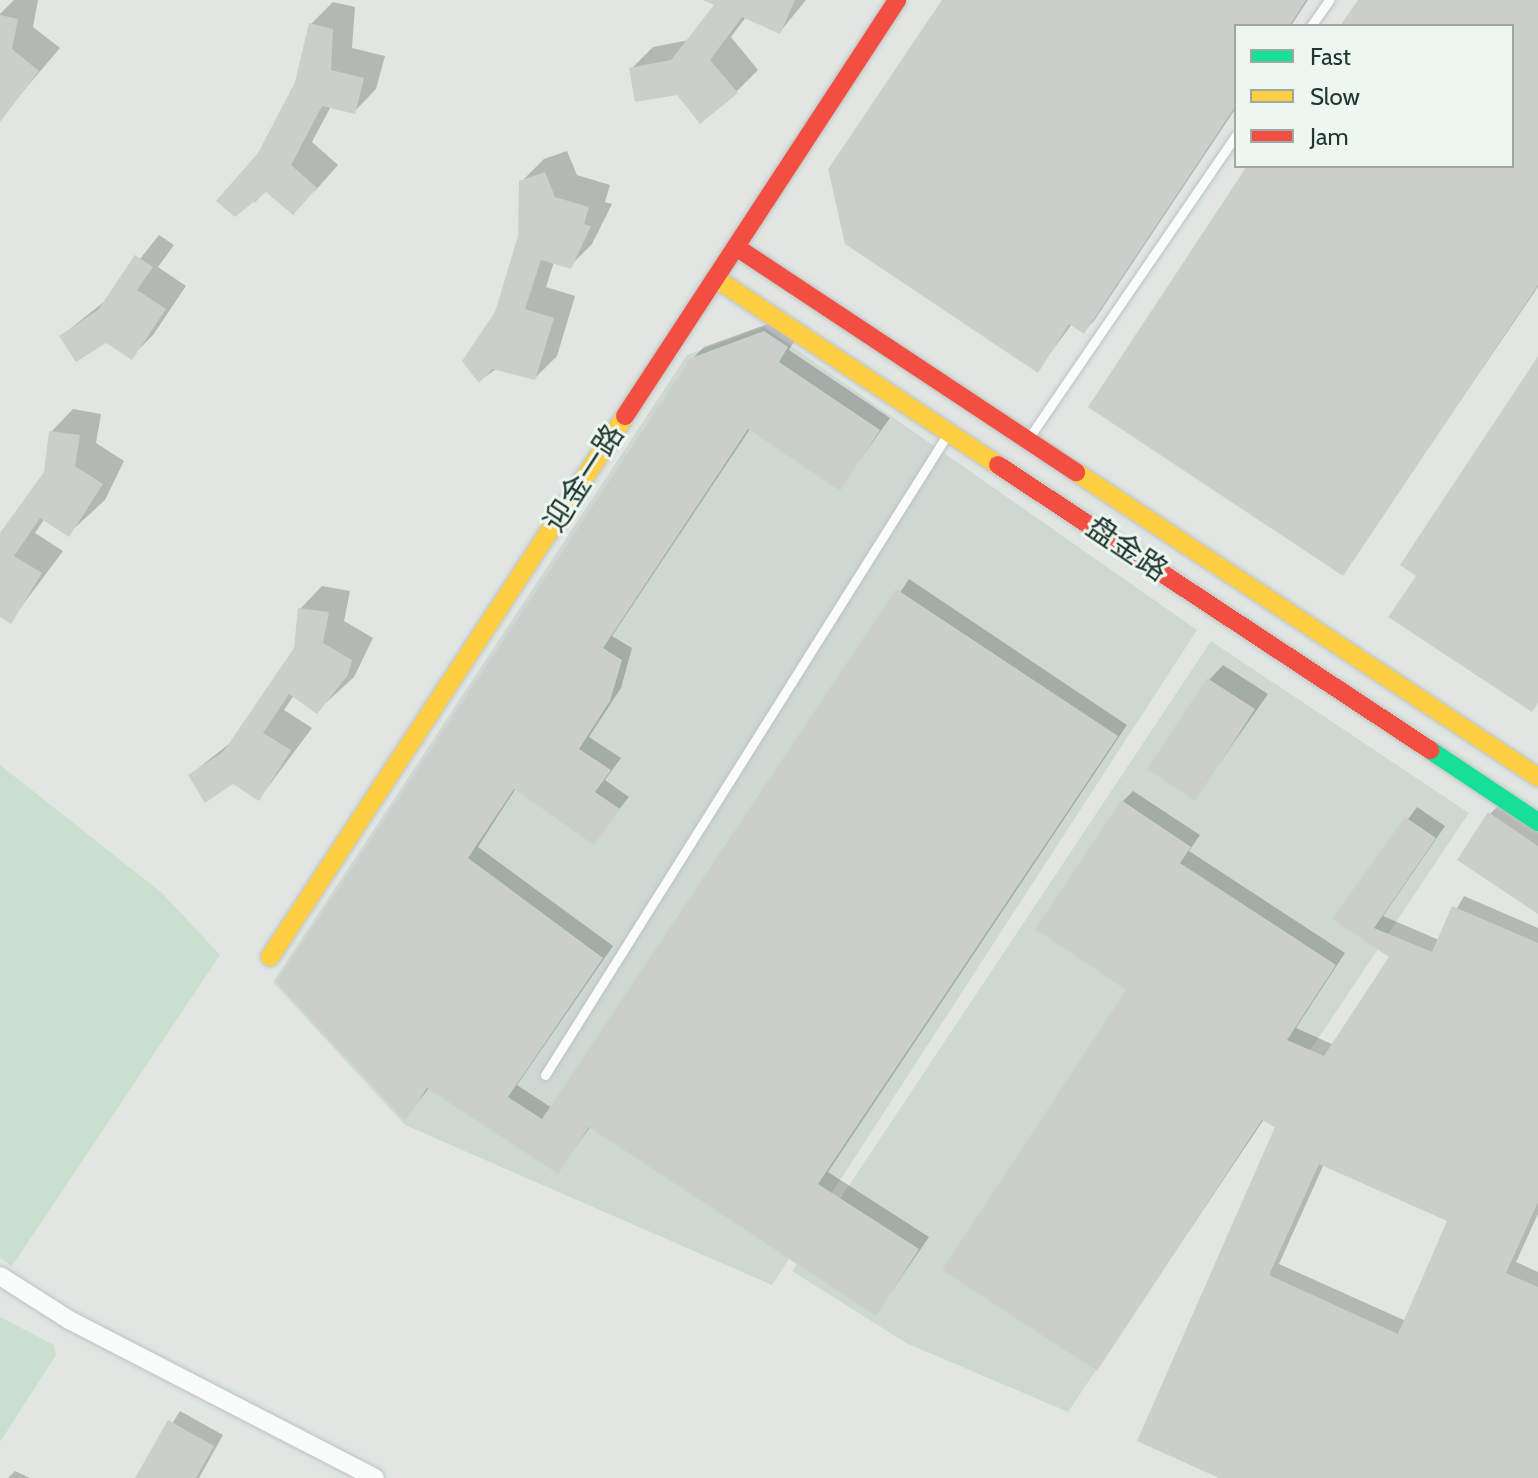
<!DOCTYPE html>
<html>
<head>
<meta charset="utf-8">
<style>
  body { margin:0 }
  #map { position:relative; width:1538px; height:1478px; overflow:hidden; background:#e1e6e3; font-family:Cabin,"Noto Sans SC",sans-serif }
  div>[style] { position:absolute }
  .built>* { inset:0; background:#ced8d3 }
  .green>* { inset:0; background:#cadfce }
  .shadow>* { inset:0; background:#0003 }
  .building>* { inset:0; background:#cacfcc }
  .roads { filter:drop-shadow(0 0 2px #bec3c0) drop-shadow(0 0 2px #bec3c0) }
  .lane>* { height:9px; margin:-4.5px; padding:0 4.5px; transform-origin:4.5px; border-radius:4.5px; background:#fafbfb }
  .street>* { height:18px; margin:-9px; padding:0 9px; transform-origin:9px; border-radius:9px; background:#fafbfb }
  .fast>* { height:18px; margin:-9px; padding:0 9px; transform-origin:9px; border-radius:9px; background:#16e098 }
  .slow>* { height:18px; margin:-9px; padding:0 9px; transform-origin:9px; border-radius:9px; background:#ffcf43 }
  .jam>* { height:18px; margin:-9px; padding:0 9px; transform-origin:9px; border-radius:9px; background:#f24e42 }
  span { translate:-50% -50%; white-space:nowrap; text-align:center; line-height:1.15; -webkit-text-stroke:6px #eef6f1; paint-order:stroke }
  .street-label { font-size:30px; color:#20382f }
  .legend { position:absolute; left:1234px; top:24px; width:280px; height:144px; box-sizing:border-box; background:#eef6f1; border:2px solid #9caaa3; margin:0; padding:10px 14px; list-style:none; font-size:24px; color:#20382f }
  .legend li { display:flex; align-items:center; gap:16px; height:40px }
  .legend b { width:40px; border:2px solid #9caaa3 }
</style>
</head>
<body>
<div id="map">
  <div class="built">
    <div style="clip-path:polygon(764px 327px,1197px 630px,772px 1285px,405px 1125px,273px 982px,687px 355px)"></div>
    <div style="clip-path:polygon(1211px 641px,1469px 813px,1068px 1412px,906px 1343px,792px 1271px)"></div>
  </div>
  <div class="green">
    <div style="clip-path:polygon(0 765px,162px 893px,220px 955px,12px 1266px,0 1258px)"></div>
    <div style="clip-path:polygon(0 1317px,54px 1345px,56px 1355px,0 1442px)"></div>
  </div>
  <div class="shadow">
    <div style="clip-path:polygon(14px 0,38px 0,33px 27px,60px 48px,3px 115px,0 14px)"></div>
    <div style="clip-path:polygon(719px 0,806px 0,780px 32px,746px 17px,731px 37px,758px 70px,736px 92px,677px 93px,631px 69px,653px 47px,689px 40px)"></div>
    <div style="clip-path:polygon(945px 0,1308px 0,1291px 26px,1236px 26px,1236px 108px,1094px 321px,1083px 332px,1072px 324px,1037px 371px)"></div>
    <div style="clip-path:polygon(1360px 0,1538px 0,1538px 287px,1343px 573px,1250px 166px,1512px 166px,1512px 26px,1343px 26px)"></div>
    <div style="clip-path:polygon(333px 2px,355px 7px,352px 48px,385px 56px,376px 89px,354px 112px,331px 106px,312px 142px,338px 165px,315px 191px,267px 190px,254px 203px,260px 155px,297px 82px,311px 24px)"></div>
    <div style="clip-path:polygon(567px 151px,577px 175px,610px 185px,605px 202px,612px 204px,592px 244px,570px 266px,554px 262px,546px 287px,575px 296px,557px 356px,535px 378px,499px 367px,479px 381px,520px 236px,521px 182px,544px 159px)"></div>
    <div style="clip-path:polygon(159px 235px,174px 245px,158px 267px,186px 286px,153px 335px,131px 357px,106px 340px,61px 336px,110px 297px)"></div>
    <div style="clip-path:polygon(776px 321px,798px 335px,789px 350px,890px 418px,839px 489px,750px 429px,612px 636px,632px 648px,621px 688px,589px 737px,621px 758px,605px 780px,629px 797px,593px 842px,516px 788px,478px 847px,613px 946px,517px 1085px,552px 1108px,909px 579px,1127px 725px,828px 1172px,929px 1237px,876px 1314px,591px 1126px,558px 1171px,429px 1088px,405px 1118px,279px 982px,692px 359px,704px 347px)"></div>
    <div style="clip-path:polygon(73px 409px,101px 414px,96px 443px,124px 461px,105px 500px,68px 534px,45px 518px,35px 533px,63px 551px,10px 622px,0 615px,0 541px,46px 472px,51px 432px)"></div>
    <div style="clip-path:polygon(322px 586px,350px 591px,344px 621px,373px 638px,354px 677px,317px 711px,294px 695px,284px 710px,312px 728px,259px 799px,234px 782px,190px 775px,235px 739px,295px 648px,300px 609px)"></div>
    <div style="clip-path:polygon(1223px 665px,1268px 694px,1195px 798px,1209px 680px)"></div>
    <div style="clip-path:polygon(evenodd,1133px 791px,1200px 835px,1189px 851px,1345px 953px,1296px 1028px,1334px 1045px,1391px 956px,1335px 918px,1417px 807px,1445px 826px,1383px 916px,1439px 940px,1464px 896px,1538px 928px,1538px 1214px,1516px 1262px,1538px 1272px,1538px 1478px,1229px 1478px,1277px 1126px,1264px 1119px,1097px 1368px,1129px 989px,1122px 802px,1133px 791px,1324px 1164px,1450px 1220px,1406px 1321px,1279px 1264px,1324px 1164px)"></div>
    <div style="clip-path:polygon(1501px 803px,1538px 828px,1538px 912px,1490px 814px)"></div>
    <div style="clip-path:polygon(180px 1411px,223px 1435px,199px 1478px,138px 1478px)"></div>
    <div style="clip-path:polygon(15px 1471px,30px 1478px,8px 1478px)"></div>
  </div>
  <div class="building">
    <div style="clip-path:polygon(703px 0,795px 0,780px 34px,742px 17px,710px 60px,738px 93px,700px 124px,677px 95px,635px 102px,629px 68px,671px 60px,714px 5px)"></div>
    <div style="clip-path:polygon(942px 0,1306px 0,1289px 26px,1236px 26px,1236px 105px,1084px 334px,1069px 324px,1038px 373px,845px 244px,828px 169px)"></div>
    <div style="clip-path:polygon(1358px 0,1538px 0,1538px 285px,1343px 576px,1088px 407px,1247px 166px,1512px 166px,1512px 26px,1340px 26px)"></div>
    <div style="clip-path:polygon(0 15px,18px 19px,12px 49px,39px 71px,0 122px)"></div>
    <div style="clip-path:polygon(309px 23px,333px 29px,331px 70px,364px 78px,355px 114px,322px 106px,291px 165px,317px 188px,293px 215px,266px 192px,235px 217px,216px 201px,258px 153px,295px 82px)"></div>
    <div style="clip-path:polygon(545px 172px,555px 197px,589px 207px,584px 224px,591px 226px,571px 269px,541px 260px,525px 309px,554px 318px,535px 380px,492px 369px,479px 383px,462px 361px,495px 312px,518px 236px,519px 181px)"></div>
    <div style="clip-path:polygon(135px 255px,153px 267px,137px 290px,166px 309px,132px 360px,106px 343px,76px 362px,59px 336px,98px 310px)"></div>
    <div style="clip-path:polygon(764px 331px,788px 347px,779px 362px,880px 430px,840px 491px,748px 429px,603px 648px,622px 660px,610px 701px,579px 749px,611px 770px,595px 792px,620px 809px,594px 845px,514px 789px,468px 858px,603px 958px,508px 1097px,542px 1119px,896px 589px,1118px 736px,818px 1184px,919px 1249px,876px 1316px,589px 1127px,558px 1174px,427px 1088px,405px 1121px,276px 982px,691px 358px)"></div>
    <div style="clip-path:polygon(1538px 356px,1538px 703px,1532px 712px,1388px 617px,1416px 576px,1400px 565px)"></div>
    <div style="clip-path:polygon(49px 431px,80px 435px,75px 466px,103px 484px,69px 537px,40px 518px,14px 556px,42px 573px,11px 624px,0 617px,0 533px,44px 472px)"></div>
    <div style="clip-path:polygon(298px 608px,329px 612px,323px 643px,352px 660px,348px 675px,317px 714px,289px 694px,263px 733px,291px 750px,259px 801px,233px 784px,205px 803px,188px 775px,223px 752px,294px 648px)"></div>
    <div style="clip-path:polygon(1207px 678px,1255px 709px,1195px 801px,1147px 769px)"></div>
    <div style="clip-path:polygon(evenodd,1121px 800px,1191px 847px,1180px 863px,1336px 965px,1287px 1040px,1324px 1056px,1389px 957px,1332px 919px,1405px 817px,1436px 838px,1374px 928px,1432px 952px,1452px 906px,1538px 943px,1538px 1202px,1506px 1273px,1538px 1287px,1538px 1478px,1219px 1478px,1137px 1441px,1275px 1127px,1262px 1120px,1097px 1371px,942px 1270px,1126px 990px,1035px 929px,1121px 800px,1319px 1164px,1447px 1221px,1398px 1334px,1269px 1275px,1319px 1164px)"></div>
    <div style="clip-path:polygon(1488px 812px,1538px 846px,1538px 914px,1457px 860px)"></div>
    <div style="clip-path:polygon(168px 1420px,214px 1446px,196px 1478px,135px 1478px)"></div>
  </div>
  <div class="roads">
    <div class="lane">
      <div style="left:1311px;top:26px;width:32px;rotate:-55deg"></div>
      <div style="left:1028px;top:439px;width:368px;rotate:-55.6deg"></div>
      <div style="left:545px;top:1075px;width:756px;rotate:-57.87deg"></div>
    </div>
    <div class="street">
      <div style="left:0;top:1276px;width:84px;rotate:32.4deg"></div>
      <div style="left:71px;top:1321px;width:342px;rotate:27.3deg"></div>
    </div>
    <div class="fast">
      <div style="left:1430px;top:750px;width:130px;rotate:33.7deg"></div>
    </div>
    <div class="slow">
      <div style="left:715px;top:278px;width:339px;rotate:33.5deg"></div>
      <div style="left:1076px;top:472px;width:554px;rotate:33.43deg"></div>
      <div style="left:270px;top:957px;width:647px;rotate:-56.73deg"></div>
    </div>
    <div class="jam">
      <div style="left:736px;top:247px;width:408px;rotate:33.5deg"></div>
      <div style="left:625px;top:416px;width:497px;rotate:-56.8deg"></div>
      <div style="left:998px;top:465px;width:518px;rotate:33.41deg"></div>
    </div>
  </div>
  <div class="street-label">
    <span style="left:584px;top:478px;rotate:-57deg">迎金一路</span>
    <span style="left:1127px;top:549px;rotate:34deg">盘金路</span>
  </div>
  <ul class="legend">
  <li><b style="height:10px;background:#16e098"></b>Fast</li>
  <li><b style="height:10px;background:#ffcf43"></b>Slow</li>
  <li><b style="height:10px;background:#f24e42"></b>Jam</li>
  </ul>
</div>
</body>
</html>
